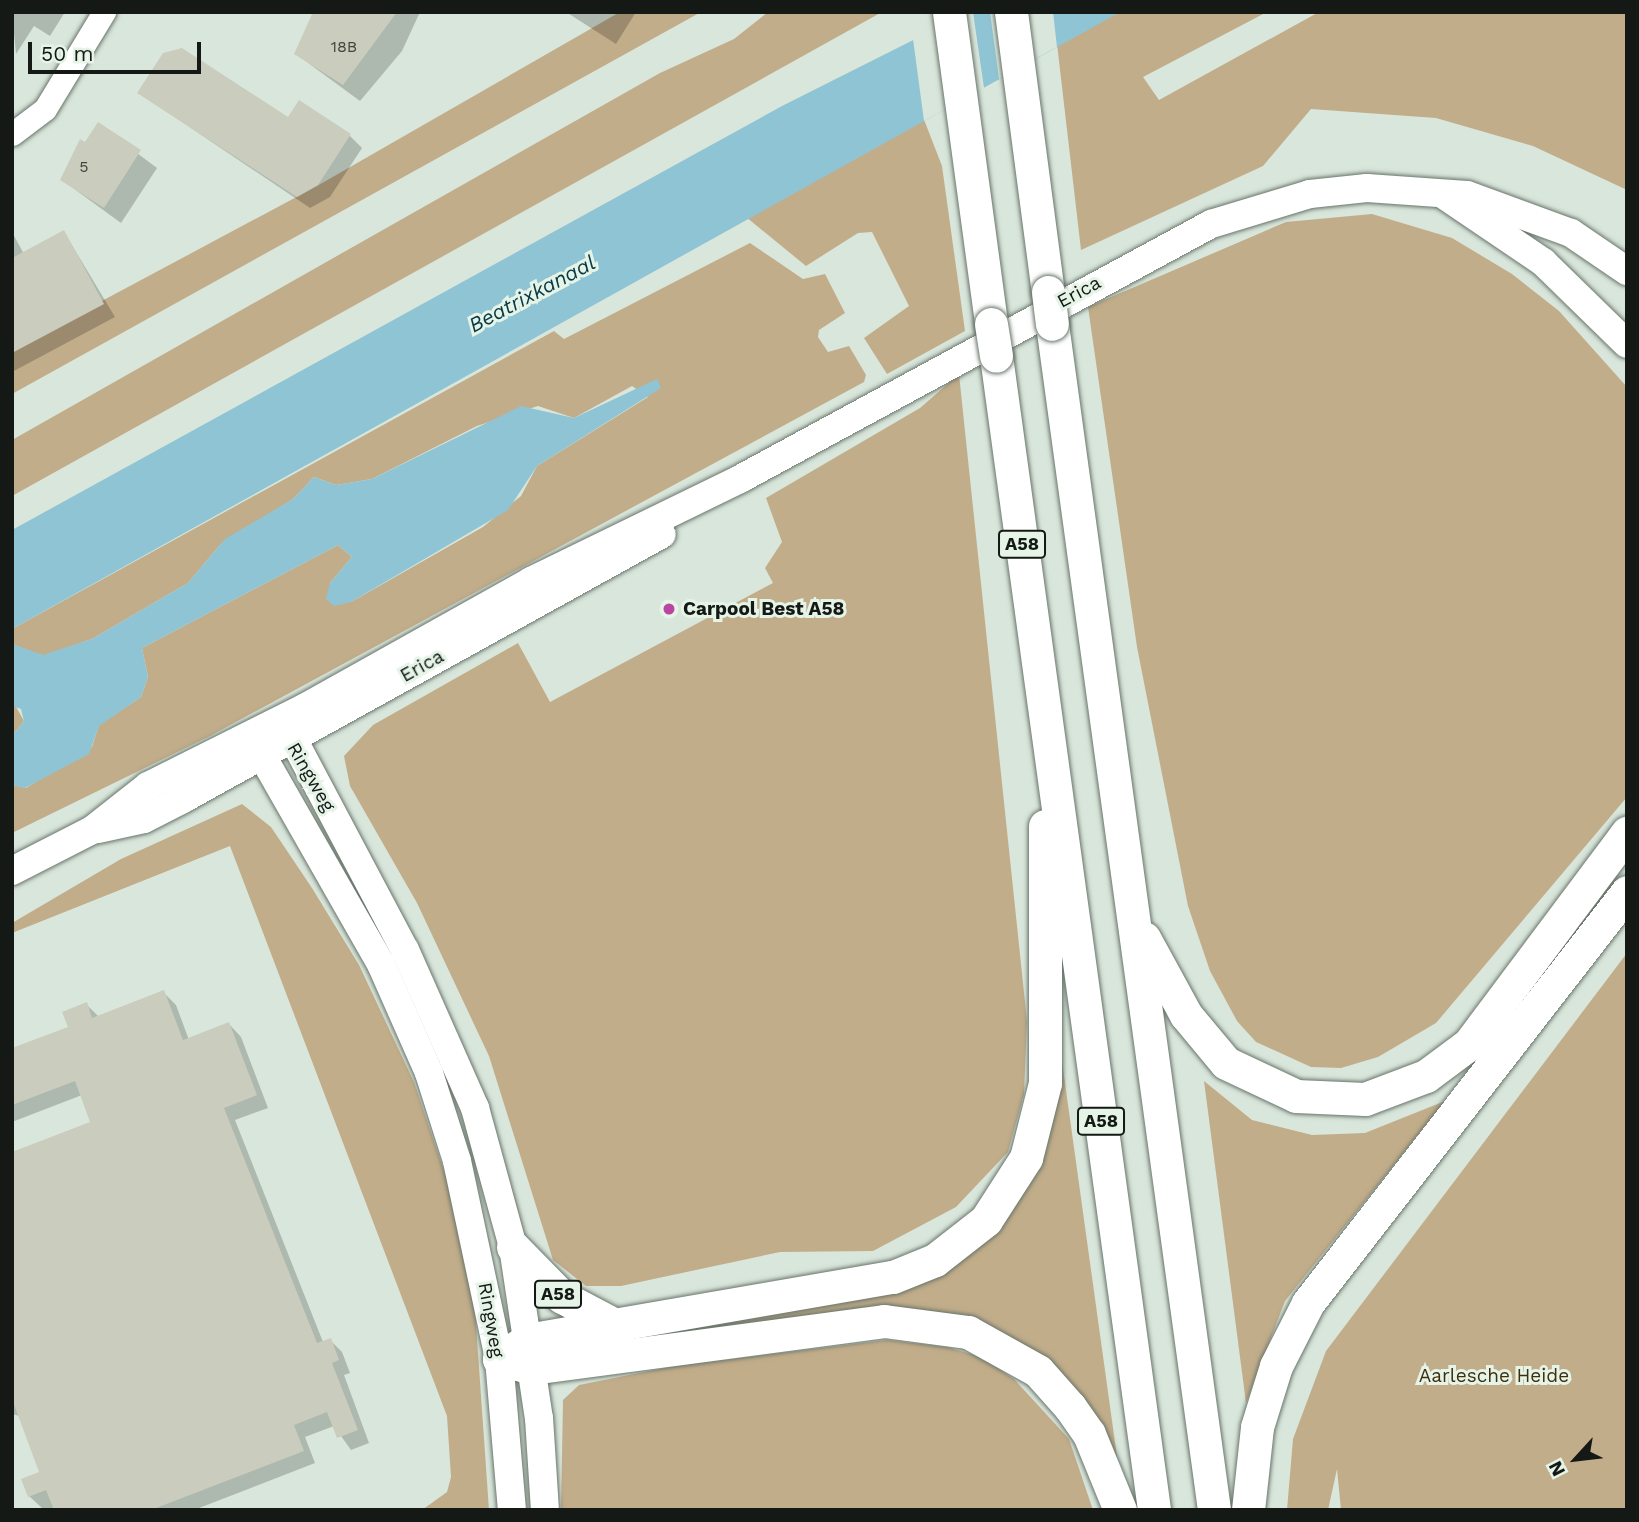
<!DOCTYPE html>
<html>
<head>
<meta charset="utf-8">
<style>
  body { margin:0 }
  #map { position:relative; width:1639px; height:1522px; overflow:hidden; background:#d9e6db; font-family:"Work Sans",sans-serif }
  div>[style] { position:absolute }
  .green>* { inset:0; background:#c2ad8a }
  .water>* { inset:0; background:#8fc4d5 }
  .pier>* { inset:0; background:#d9e6db }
  .shadow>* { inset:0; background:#0003 }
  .building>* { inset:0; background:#cacdbd }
  .roads { filter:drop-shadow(0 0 2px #69756b) drop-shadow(0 0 2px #69756b) }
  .minor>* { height:23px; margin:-11.5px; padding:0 11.5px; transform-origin:11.5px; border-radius:11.5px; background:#fff }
  .major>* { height:28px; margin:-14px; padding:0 14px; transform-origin:14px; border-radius:14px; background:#fff }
  .highway>* { height:33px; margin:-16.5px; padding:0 16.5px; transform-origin:16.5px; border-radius:16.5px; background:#fff }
  .bridges { filter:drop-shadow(0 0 2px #69756b) drop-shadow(0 0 2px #69756b) }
  .highway-bridge>* { height:33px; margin:-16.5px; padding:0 16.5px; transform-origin:16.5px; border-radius:16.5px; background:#fff }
  .dots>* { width:19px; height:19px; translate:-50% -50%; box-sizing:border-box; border:4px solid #e6f4e8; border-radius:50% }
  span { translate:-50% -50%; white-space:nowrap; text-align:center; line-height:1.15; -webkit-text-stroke:6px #e6f4e8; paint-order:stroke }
  .number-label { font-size:16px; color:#42463f }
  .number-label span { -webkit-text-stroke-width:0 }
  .shield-label span { padding:2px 5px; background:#e6f4e8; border:2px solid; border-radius:5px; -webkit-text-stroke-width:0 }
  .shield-label { font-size:18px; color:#141915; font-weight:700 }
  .street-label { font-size:19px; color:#141915 }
  .poi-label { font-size:19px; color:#141915; font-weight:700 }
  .left { translate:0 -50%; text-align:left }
  .park-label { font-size:19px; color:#3f2e0c }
  .water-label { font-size:21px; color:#073a46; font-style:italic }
  .frame { position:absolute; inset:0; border:14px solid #141915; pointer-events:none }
  .north { position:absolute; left:1541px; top:1424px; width:70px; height:70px; -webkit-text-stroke:5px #e6f4e8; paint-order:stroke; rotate:243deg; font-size:19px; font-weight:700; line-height:28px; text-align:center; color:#141915 }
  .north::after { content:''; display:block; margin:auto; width:24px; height:32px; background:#141915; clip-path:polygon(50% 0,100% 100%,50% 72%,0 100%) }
  .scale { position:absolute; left:28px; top:42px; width:173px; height:32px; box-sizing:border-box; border:4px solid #141915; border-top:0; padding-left:9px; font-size:21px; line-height:24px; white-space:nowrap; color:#141915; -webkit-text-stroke:5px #e6f4e8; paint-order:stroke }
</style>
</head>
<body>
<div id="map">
  <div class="green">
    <div style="clip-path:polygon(620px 12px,701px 12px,12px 394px,12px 349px,317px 186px)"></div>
    <div style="clip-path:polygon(768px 12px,882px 12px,12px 496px,12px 440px,660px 73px,734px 39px)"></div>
    <div style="clip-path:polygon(1120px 12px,1267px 12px,1143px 77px,1159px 100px,1319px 12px,1627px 12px,1627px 190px,1533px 146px,1436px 118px,1311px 109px,1263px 166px,1081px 250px,1057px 44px)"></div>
    <div style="clip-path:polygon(923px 117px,942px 166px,965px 331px,887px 374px,864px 338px,909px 306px,872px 232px,858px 233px,806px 266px,746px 217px)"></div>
    <div style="clip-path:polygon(1372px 214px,1452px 238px,1512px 274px,1559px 311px,1627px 387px,1627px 797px,1436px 1023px,1378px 1057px,1341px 1068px,1311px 1067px,1256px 1042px,1237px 1021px,1210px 971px,1188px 906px,1137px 647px,1088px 307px,1286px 222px)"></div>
    <div style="clip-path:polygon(750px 243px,803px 279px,825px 274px,845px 313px,819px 330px,818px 337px,828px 352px,849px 346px,866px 375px,864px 382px,210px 736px,12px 833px,12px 785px,26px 788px,92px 747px,99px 725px,141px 697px,148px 677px,142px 648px,338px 545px,352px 557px,330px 583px,351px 602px,483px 527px,521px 496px,537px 466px,648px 397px,632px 386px,574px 418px,538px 406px,477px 426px,372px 479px,336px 485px,314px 477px,293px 499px,220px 545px,188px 583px,92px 639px,43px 656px,12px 644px,12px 629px,554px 331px,564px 339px)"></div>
    <div style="clip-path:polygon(959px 374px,1027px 1021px,1024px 1094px,1008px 1152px,956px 1207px,873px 1251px,780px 1252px,621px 1286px,586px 1286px,553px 1260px,489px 1056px,417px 903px,350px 786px,344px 756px,373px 725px,518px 643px,550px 702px,773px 583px,765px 568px,782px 542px,766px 498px,920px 408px)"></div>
    <div style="clip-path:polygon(15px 705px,24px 721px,12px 736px,12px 706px)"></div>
    <div style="clip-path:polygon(242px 804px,271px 827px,312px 888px,359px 965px,414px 1082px,452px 1195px,475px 1310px,489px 1510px,422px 1510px,447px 1492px,451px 1477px,447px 1416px,230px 846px,12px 933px,12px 923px,121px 859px)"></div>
    <div style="clip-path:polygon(1627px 953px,1627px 1510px,1341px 1510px,1337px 1469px,1328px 1510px,1287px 1510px,1293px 1439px,1326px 1351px)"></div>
    <div style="clip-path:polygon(1060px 1047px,1119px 1471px,979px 1331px,636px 1337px,887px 1292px,976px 1241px)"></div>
    <div style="clip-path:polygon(1204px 1081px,1252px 1120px,1312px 1135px,1365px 1133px,1445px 1101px,1285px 1301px,1246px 1403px)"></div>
    <div style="clip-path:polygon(887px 1340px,947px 1347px,981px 1357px,1014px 1379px,1069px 1439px,1093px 1510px,561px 1510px,563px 1400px,579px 1385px,674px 1366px)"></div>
  </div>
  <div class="water">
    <div style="clip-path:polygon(969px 12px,1120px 12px,12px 629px,12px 530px,782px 106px)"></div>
    <div style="clip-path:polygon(657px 379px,661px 388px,537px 466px,508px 510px,351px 602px,334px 606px,326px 599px,330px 583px,352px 557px,338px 545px,142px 648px,148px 677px,141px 697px,99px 726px,89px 754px,25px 788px,12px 785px,12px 736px,24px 721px,21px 709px,12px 706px,12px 644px,43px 655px,92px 639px,188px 583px,225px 539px,293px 499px,314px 477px,336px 485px,372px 479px,521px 406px,574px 418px)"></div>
  </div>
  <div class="pier">
    <div style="clip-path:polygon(962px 12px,973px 12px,984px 88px,924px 121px,913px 39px)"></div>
    <div style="clip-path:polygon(990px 12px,1053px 12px,1057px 47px,999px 79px)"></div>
  </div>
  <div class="shadow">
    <div style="clip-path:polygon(12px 12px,65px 12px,50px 36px,34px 26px,16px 54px)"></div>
    <div style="clip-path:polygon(315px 12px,420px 12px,402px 51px,360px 101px,296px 54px)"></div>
    <div style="clip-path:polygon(566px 12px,636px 12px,616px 44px)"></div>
    <div style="clip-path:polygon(139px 93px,289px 120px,350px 136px,362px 148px,330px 197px,310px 208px)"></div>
    <div style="clip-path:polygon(98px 124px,157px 168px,121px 223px,62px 180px)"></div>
    <div style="clip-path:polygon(12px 232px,24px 254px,64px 232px,115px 317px,12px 372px)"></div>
    <div style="clip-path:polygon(163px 992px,176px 1005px,189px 1040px,229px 1024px,241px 1037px,268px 1108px,235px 1120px,323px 1342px,330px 1340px,342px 1352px,350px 1373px,344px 1375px,369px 1443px,351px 1450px,334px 1426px,305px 1437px,315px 1463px,194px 1510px,42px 1508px,29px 1496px,42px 1473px,20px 1416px,12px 1414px,12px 1154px,93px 1123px,82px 1095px,12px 1122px,12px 1050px,70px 1028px,86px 1004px,99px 1017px)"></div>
  </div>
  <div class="building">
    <div style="clip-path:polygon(313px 12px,397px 12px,343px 85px,294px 54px)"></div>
    <div style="clip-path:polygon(182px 48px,288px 117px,299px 100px,351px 134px,318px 185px,297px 197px,137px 93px,163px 53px)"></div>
    <div style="clip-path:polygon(98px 122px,141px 150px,104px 208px,60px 180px,80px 139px,85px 142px)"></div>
    <div style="clip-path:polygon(64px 230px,104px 304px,12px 353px,12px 258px)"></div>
    <div style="clip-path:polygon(164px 990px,183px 1040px,229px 1022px,257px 1095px,224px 1108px,317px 1343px,331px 1338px,339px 1360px,332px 1363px,358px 1430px,337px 1438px,327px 1412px,294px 1425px,304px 1451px,151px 1510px,54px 1510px,46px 1490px,28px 1497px,21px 1479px,39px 1472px,12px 1399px,12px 1152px,90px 1122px,75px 1081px,12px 1105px,12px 1048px,68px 1027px,62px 1012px,87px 1002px,92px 1018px)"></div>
  </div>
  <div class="roads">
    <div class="minor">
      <div style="left:12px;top:134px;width:41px;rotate:-37.1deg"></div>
      <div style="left:45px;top:109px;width:114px;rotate:-58.7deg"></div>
    </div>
    <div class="major">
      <div style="left:1444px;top:195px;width:120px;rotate:34.1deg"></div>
      <div style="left:1543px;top:262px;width:117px;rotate:44.3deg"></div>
      <div style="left:265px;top:728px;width:28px;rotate:18deg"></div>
      <div style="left:292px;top:737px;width:241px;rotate:62.1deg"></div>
      <div style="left:405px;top:950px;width:173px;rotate:66.1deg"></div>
      <div style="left:475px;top:1108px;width:144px;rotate:74.7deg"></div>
      <div style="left:513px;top:1247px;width:173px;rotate:81.4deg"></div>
      <div style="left:539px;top:1418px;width:92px;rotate:86.3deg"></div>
      <div style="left:265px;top:728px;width:25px;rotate:102deg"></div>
      <div style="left:260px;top:752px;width:244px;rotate:60.3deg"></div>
      <div style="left:381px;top:964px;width:119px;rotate:66.2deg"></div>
      <div style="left:429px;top:1073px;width:92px;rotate:72.3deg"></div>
      <div style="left:457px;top:1161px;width:202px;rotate:78deg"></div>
      <div style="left:499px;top:1359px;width:152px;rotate:85.1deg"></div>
      <div style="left:98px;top:829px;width:47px;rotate:-12.3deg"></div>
      <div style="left:144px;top:819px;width:44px;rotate:-27.1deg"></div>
      <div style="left:183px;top:799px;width:547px;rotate:-28.95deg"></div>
      <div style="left:12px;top:871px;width:90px;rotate:-27.1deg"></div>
      <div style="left:92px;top:830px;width:71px;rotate:-38.2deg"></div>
      <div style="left:148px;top:786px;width:177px;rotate:-26.6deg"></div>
      <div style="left:306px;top:707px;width:258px;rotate:-29.2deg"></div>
      <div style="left:531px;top:581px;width:233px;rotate:-26deg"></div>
      <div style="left:740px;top:479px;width:536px;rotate:-28.43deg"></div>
      <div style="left:1211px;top:224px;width:103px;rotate:-16.9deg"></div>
      <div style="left:1310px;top:194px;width:57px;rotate:-6deg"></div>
      <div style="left:1367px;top:188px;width:100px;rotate:4deg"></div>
      <div style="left:1467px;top:195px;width:111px;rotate:20.1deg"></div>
      <div style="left:1571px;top:233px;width:68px;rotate:34.2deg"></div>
    </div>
    <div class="highway">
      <div style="left:949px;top:12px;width:315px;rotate:82.3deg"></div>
      <div style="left:1011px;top:12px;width:282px;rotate:82.5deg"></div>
      <div style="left:1052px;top:324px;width:1197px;rotate:82.22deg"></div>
      <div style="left:996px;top:356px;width:1165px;rotate:82.2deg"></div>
      <div style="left:1144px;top:938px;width:88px;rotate:61.4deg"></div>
      <div style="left:1186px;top:1015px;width:62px;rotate:50.2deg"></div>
      <div style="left:1226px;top:1063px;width:77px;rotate:25.2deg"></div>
      <div style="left:1296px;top:1096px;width:69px;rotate:2.5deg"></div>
      <div style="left:1365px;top:1099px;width:65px;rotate:-20.7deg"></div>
      <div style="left:1426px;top:1076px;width:54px;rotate:-36.7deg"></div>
      <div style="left:1469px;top:1044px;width:264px;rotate:-53.2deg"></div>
      <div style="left:513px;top:1247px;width:70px;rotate:45.6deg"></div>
      <div style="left:562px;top:1297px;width:60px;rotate:27.8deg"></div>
      <div style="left:499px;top:1359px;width:34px;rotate:-34deg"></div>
      <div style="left:527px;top:1340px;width:371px;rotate:-9.8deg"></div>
      <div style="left:893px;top:1277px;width:45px;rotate:-22deg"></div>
      <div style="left:935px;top:1260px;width:65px;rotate:-38.1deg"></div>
      <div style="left:986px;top:1220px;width:74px;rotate:-57.2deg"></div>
      <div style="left:1026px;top:1158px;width:77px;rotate:-75.8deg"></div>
      <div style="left:1045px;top:1083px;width:257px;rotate:-90deg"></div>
      <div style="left:499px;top:1359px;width:34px;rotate:15deg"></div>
      <div style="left:532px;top:1368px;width:355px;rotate:-7.6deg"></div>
      <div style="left:884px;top:1321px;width:85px;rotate:7.5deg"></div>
      <div style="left:968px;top:1332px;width:80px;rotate:29.1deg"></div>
      <div style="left:1038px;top:1371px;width:48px;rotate:48.4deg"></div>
      <div style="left:1070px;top:1407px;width:33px;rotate:55deg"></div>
      <div style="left:1089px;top:1434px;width:82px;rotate:67.8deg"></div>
      <div style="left:1248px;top:1510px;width:83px;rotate:-83.8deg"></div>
      <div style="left:1257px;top:1427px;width:64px;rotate:-72.7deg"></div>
      <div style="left:1276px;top:1366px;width:71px;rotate:-63.1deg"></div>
      <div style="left:1308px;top:1303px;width:520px;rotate:-52.18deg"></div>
    </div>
  </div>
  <div class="bridges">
    <div class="highway-bridge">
      <div style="left:1048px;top:292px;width:32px;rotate:83deg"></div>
      <div style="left:991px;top:324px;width:32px;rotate:81deg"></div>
    </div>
  </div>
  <div class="dots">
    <div style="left:669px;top:609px;background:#b947a1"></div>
  </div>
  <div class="number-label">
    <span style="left:344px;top:47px">18B</span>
    <span style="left:84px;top:167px">5</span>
  </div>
  <div class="shield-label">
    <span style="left:1022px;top:544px">A58</span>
    <span style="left:1101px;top:1121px">A58</span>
    <span style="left:558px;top:1294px">A58</span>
  </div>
  <div class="street-label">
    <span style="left:1079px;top:292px;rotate:-28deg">Erica</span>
    <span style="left:422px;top:666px;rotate:-29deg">Erica</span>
    <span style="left:311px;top:777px;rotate:60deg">Ringweg</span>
    <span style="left:491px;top:1320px;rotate:80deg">Ringweg</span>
  </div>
  <div class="poi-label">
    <span class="left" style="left:683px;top:609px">Carpool Best A58</span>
  </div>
  <div class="park-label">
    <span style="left:1494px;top:1376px">Aarlesche Heide</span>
  </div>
  <div class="water-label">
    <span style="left:532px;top:294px;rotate:-28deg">Beatrixkanaal</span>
  </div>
  <div class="frame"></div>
  <div class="north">N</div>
  <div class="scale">50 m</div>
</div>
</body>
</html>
